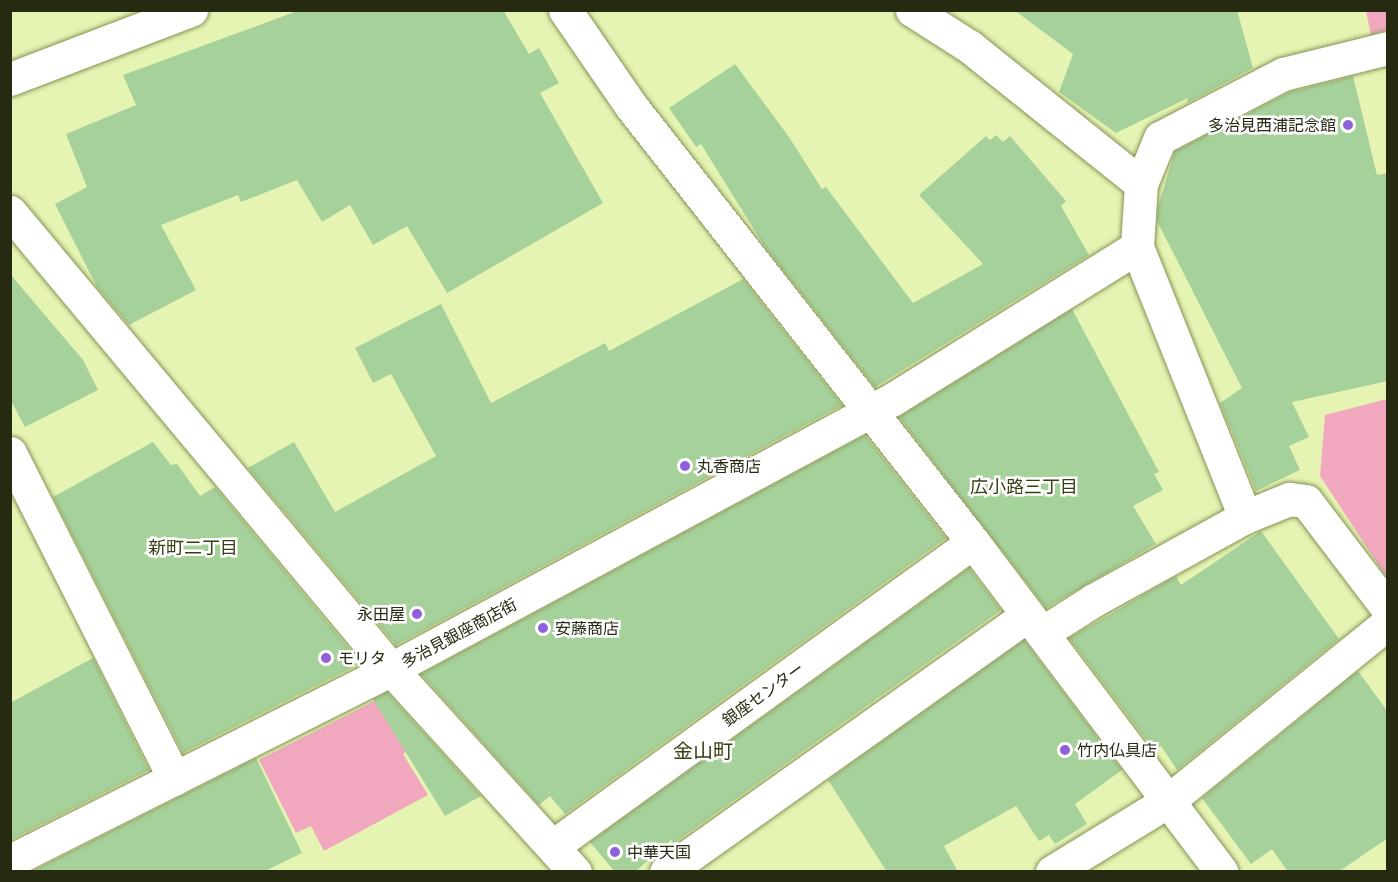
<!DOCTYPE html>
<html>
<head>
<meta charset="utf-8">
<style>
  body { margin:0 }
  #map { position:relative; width:1398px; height:882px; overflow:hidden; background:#e5f4b3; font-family:"Noto Sans","Noto Sans JP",sans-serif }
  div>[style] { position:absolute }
  .green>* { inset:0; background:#f1a8bf }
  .building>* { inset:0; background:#a7d19b }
  .roads { filter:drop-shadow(0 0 2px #869356) drop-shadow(0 0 2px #869356) }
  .minor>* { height:33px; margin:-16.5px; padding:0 16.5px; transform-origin:16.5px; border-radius:16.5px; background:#fff }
  .dots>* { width:16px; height:16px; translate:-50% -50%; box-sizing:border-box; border:3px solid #fff; border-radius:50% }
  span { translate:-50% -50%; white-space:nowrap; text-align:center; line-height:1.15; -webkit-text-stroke:5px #fff; paint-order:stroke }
  .poi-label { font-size:16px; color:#252a11 }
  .right { translate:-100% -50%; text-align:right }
  .left { translate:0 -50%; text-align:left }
  .street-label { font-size:16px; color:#252a11 }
  .neighbourhood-label { font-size:18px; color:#363f10 }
  .quarter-label { font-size:20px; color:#363f10 }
  .frame { position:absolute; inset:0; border:12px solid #252a11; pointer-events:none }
</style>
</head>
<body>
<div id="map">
  <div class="green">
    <div style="clip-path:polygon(1366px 11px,1387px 11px,1387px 30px,1371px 35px)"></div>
    <div style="clip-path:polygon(1387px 399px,1388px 399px,1387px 578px,1320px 476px,1325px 415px)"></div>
    <div style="clip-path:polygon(375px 701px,413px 747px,403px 754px,428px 795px,324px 851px,311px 826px,296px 833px,259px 760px)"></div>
  </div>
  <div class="building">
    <div style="clip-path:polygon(300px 10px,503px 10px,529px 54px,539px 48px,559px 83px,540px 93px,603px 203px,447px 293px,407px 226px,373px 245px,350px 205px,322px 222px,297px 180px,241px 202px,238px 195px,161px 225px,196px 290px,129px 325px,97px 287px,55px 204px,87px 187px,66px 134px,136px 105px,123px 75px)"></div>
    <div style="clip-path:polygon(1014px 10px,1237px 10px,1253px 68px,1187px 103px,1188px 98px,1116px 133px,1059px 92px,1073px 54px)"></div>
    <div style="clip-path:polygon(735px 64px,789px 137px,822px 189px,826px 187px,913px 303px,983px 264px,919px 195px,986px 136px,990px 140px,996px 135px,1003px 142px,1010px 136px,1066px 201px,1061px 206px,1089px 255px,875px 387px,765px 247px,701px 144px,696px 147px,669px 108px)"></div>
    <div style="clip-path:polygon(1353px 76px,1377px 175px,1388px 173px,1388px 381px,1292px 402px,1309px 437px,1289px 446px,1300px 470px,1256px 491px,1220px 403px,1242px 388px,1157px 221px,1158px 207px,1175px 151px,1290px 92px)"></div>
    <div style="clip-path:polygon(10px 274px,83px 360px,98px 390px,25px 427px,10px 399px)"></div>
    <div style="clip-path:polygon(743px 279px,842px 405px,396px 645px,248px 468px,294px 442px,335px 512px,436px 456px,391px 374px,373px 383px,355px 348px,441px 304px,491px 403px,605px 343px,609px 351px)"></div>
    <div style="clip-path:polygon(1072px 309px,1159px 472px,1154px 474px,1163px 490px,1133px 506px,1156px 544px,1046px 608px,899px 417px)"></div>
    <div style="clip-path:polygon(865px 435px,946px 538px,565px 814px,550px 796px,539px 805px,421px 674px)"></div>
    <div style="clip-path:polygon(153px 442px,171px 465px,177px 464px,200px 496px,215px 487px,361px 663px,183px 753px,53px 497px)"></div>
    <div style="clip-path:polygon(1261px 531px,1339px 639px,1177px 770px,1161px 746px,1154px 750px,1069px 638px,1176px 576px,1181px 585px)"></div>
    <div style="clip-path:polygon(969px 568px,1001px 610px,674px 843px,671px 840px,635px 872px,615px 872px,590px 842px)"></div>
    <div style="clip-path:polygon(1024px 640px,1122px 770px,1075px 804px,1087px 824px,1055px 844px,1049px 835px,1039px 841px,1016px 806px,944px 846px,958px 872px,887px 872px,828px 780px)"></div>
    <div style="clip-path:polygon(93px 658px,149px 770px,10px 840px,10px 703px)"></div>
    <div style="clip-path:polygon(1358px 671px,1388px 712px,1388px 838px,1338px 872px,1288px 872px,1272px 849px,1251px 864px,1202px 798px)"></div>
    <div style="clip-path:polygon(387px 692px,481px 796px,445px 816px,373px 699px)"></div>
    <div style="clip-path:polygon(256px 758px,302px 853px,263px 872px,31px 872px)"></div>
  </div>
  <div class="roads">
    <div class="minor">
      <div style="left:565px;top:10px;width:116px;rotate:55.5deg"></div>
      <div style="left:631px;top:106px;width:554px;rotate:51.89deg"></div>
      <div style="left:973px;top:542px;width:413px;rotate:53deg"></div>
      <div style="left:912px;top:10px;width:69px;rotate:32.5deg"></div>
      <div style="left:970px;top:47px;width:219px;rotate:38.7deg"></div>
      <div style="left:10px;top:79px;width:194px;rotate:-20.9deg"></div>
      <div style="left:10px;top:212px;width:595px;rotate:50.18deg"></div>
      <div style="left:391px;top:669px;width:274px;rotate:47.8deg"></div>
      <div style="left:1137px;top:247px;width:291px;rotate:68.2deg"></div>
      <div style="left:10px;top:453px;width:365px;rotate:63.2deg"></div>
      <div style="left:1042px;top:633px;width:62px;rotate:-32.4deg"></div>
      <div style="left:1094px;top:600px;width:172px;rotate:-28.8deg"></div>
      <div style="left:1245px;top:517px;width:48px;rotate:-22.2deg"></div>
      <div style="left:1289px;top:499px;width:17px;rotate:7deg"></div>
      <div style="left:1306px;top:501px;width:136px;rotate:52.8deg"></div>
      <div style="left:553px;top:846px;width:518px;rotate:-35.9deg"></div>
      <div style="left:10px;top:861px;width:427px;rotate:-26.7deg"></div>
      <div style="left:391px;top:669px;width:570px;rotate:-28.27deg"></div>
      <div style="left:893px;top:399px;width:287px;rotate:-31.9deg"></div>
      <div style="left:1137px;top:247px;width:63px;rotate:-86.4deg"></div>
      <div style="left:1141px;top:184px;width:50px;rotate:-67.6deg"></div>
      <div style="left:1160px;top:138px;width:139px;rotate:-27.5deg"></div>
      <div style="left:1283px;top:74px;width:108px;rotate:-13.9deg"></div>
      <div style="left:666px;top:872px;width:443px;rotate:-35.4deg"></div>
      <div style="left:1052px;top:872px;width:136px;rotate:-31.5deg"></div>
      <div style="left:1168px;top:801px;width:283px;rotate:-39deg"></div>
    </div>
  </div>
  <div class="dots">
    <div style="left:1348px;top:125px;background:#8f60d9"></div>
    <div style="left:685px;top:466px;background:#8f60d9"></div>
    <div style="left:417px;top:614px;background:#8f60d9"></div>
    <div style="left:543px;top:628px;background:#8f60d9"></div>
    <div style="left:326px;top:658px;background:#8f60d9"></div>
    <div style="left:1065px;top:750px;background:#8f60d9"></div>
    <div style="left:615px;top:852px;background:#8f60d9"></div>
  </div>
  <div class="poi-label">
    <span class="right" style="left:1336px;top:125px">多治見西浦記念館</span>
    <span class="left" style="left:697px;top:466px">丸香商店</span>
    <span class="right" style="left:405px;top:614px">永田屋</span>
    <span class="left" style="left:555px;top:628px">安藤商店</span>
    <span class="left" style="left:338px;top:658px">モリタ</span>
    <span class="left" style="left:1077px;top:750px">竹内仏具店</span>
    <span class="left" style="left:627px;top:852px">中華天国</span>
  </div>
  <div class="street-label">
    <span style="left:459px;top:633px;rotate:-28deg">多治見銀座商店街</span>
    <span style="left:763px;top:694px;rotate:-36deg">銀座センター</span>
  </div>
  <div class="neighbourhood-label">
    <span style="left:1024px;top:486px">広小路三丁目</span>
    <span style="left:193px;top:547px">新町二丁目</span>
  </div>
  <div class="quarter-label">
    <span style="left:703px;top:750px">金山町</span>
  </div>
  <div class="frame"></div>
</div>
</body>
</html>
